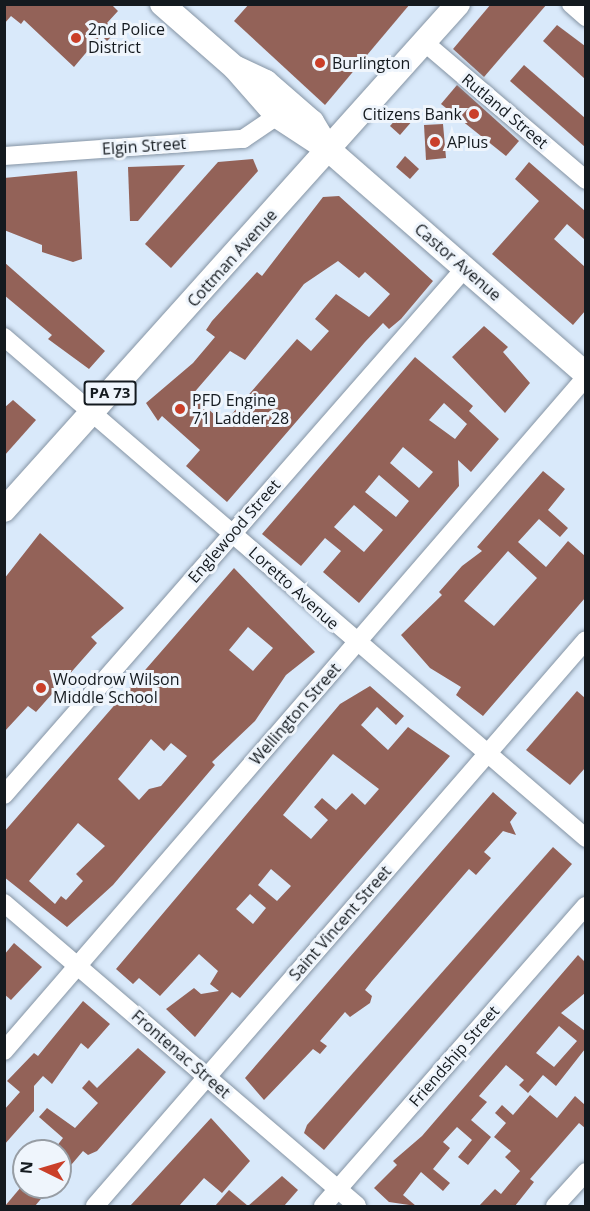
<!DOCTYPE html>
<html>
<head>
<meta charset="utf-8">
<style>
  body { margin:0 }
  #map { position:relative; width:590px; height:1211px; overflow:hidden; background:#d9e9fa; font-family:"Open Sans",sans-serif }
  div>[style] { position:absolute }
  .building>* { inset:0; background:#936258 }
  .roads { filter:drop-shadow(0 0 2px #8594a4) drop-shadow(0 0 2px #8594a4) }
  .minor>* { height:18px; margin:-9px; padding:0 9px; transform-origin:9px; border-radius:9px; background:#fff }
  .major>* { height:24px; margin:-12px; padding:0 12px; transform-origin:12px; border-radius:12px; background:#fff }
  .dots>* { width:16px; height:16px; translate:-50% -50%; box-sizing:border-box; border:3px solid #eff5fc; border-radius:50% }
  span { translate:-50% -50%; white-space:nowrap; text-align:center; line-height:1.15; -webkit-text-stroke:6px #eff5fc; paint-order:stroke }
  .shield-label span { padding:2px 4px; background:#eff5fc; border:2px solid; border-radius:4px; -webkit-text-stroke-width:0 }
  .shield-label { font-size:15px; color:#141a1f; font-weight:700 }
  .poi-label { font-size:16px; color:#141a1f }
  .left { translate:0 -50%; text-align:left }
  .right { translate:-100% -50%; text-align:right }
  .street-label { font-size:16px; color:#141a1f }
  .frame { position:absolute; inset:0; border:6px solid #141a1f; pointer-events:none }
  .north { position:absolute; left:12px; top:1139px; width:60px; height:60px; box-sizing:border-box; background:#eff5fc; border:2px solid #979da4; border-radius:50%; rotate:275deg; font-size:16px; font-weight:700; line-height:24px; text-align:center; color:#141a1f }
  .north::after { content:''; display:block; margin:auto; width:21px; height:27px; background:#ca3f29; clip-path:polygon(50% 0,100% 100%,50% 72%,0 100%) }
</style>
</head>
<body>
<div id="map">
  <div class="building">
    <div style="clip-path:polygon(4px 4px,111px 4px,118px 11px,107px 23px,117px 31px,107px 41px,101px 35px,74px 67px,24px 20px,21px 24px,11px 16px,4px 24px)"></div>
    <div style="clip-path:polygon(249px 4px,410px 4px,325px 105px,234px 21px)"></div>
    <div style="clip-path:polygon(491px 4px,547px 4px,484px 77px,453px 49px)"></div>
    <div style="clip-path:polygon(557px 25px,585px 46px,585px 79px,543px 41px)"></div>
    <div style="clip-path:polygon(524px 65px,585px 118px,585px 147px,510px 81px)"></div>
    <div style="clip-path:polygon(457px 85px,519px 141px,506px 156px,441px 104px)"></div>
    <div style="clip-path:polygon(403px 111px,413px 120px,400px 135px,390px 126px)"></div>
    <div style="clip-path:polygon(443px 124px,446px 158px,426px 160px,424px 125px)"></div>
    <div style="clip-path:polygon(405px 156px,419px 169px,410px 179px,396px 167px)"></div>
    <div style="clip-path:polygon(253px 159px,258px 171px,171px 268px,145px 244px,218px 162px)"></div>
    <div style="clip-path:polygon(529px 162px,585px 211px,585px 240px,567px 224px,554px 239px,585px 267px,585px 311px,573px 325px,492px 254px,539px 201px,515px 179px)"></div>
    <div style="clip-path:polygon(185px 165px,138px 221px,130px 221px,128px 167px)"></div>
    <div style="clip-path:polygon(77px 171px,82px 259px,73px 262px,42px 252px,42px 245px,4px 230px,4px 178px)"></div>
    <div style="clip-path:polygon(evenodd,339px 196px,433px 281px,401px 319px,389px 329px,383px 323px,365px 342px,227px 502px,186px 466px,200px 450px,162px 416px,158px 421px,146px 403px,193px 363px,215px 337px,206px 330px,212px 321px,257px 272px,262px 276px,323px 197px,339px 196px,338px 261px,359px 278px,365px 272px,390px 294px,369px 317px,336px 294px,315px 319px,329px 331px,311px 351px,297px 339px,224px 423px,192px 395px,230px 351px,245px 360px,304px 284px,338px 261px)"></div>
    <div style="clip-path:polygon(4px 262px,105px 351px,89px 369px,48px 339px,52px 335px,4px 295px)"></div>
    <div style="clip-path:polygon(484px 326px,508px 347px,503px 352px,530px 383px,505px 413px,452px 357px)"></div>
    <div style="clip-path:polygon(evenodd,415px 357px,473px 406px,469px 411px,499px 439px,471px 472px,458px 460px,459px 486px,359px 603px,323px 572px,341px 551px,325px 538px,301px 566px,262px 534px,415px 357px,444px 403px,467px 424px,455px 439px,429px 420px,444px 403px,415px 357px,403px 447px,433px 472px,419px 488px,390px 463px,403px 447px,415px 357px,379px 475px,409px 501px,396px 517px,365px 492px,379px 475px,415px 357px,354px 505px,383px 530px,364px 552px,334px 527px,354px 505px)"></div>
    <div style="clip-path:polygon(13px 400px,36px 420px,4px 456px,4px 408px)"></div>
    <div style="clip-path:polygon(evenodd,543px 471px,565px 489px,548px 510px,568px 528px,560px 537px,539px 519px,518px 542px,546px 567px,568px 541px,585px 556px,585px 598px,483px 716px,456px 695px,461px 687px,430px 668px,401px 635px,442px 595px,439px 592px,462px 566px,482px 551px,477px 547px,543px 471px,508px 551px,537px 578px,494px 626px,464px 601px,508px 551px)"></div>
    <div style="clip-path:polygon(40px 533px,124px 608px,91px 637px,97px 643px,36px 712px,28px 706px,4px 732px,4px 579px)"></div>
    <div style="clip-path:polygon(evenodd,234px 568px,315px 652px,286px 675px,255px 721px,212px 762px,215px 765px,113px 885px,67px 927px,4px 877px,4px 832px,234px 568px,248px 627px,273px 648px,253px 671px,229px 650px,248px 627px,234px 568px,151px 739px,164px 751px,171px 743px,187px 756px,161px 786px,149px 789px,139px 800px,118px 779px,151px 739px,234px 568px,78px 823px,105px 846px,76px 874px,83px 881px,66px 900px,61px 896px,55px 904px,29px 881px,78px 823px)"></div>
    <div style="clip-path:polygon(evenodd,370px 686px,404px 716px,396px 725px,377px 707px,361px 725px,388px 750px,408px 727px,450px 756px,240px 998px,232px 992px,195px 1037px,166px 1009px,194px 988px,201px 994px,219px 991px,210px 984px,218px 971px,199px 954px,160px 996px,139px 978px,133px 984px,116px 969px,340px 704px,370px 686px,333px 754px,379px 789px,365px 805px,352px 793px,336px 810px,322px 798px,314px 807px,328px 820px,311px 839px,283px 815px,333px 754px,370px 686px,271px 869px,291px 886px,277px 901px,258px 885px,271px 869px,370px 686px,250px 894px,266px 908px,253px 924px,236px 909px,250px 894px)"></div>
    <div style="clip-path:polygon(577px 691px,585px 698px,585px 768px,570px 785px,526px 750px)"></div>
    <div style="clip-path:polygon(493px 792px,517px 813px,510px 822px,516px 835px,503px 831px,484px 852px,491px 858px,476px 875px,469px 869px,372px 981px,365px 990px,372px 996px,370px 1003px,350px 1017px,345px 1012px,320px 1041px,327px 1046px,320px 1054px,313px 1049px,264px 1100px,245px 1078px)"></div>
    <div style="clip-path:polygon(553px 847px,572px 864px,324px 1150px,304px 1133px,307px 1125px)"></div>
    <div style="clip-path:polygon(14px 943px,42px 967px,11px 1000px,4px 994px,4px 955px)"></div>
    <div style="clip-path:polygon(evenodd,578px 955px,585px 962px,585px 993px,561px 1013px,585px 1031px,585px 1049px,556px 1086px,543px 1075px,528px 1093px,519px 1085px,524px 1080px,506px 1065px,479px 1096px,487px 1102px,471px 1120px,491px 1137px,468px 1165px,458px 1157px,472px 1140px,457px 1127px,443px 1142px,450px 1148px,433px 1169px,450px 1183px,443px 1191px,421px 1172px,403px 1195px,416px 1206px,389px 1202px,374px 1188px,397px 1165px,393px 1161px,422px 1136px,578px 955px,559px 1026px,577px 1041px,554px 1067px,536px 1053px,559px 1026px)"></div>
    <div style="clip-path:polygon(83px 1001px,110px 1024px,88px 1049px,81px 1043px,52px 1084px,43px 1076px,34px 1086px,34px 1111px,4px 1145px,4px 1110px,20px 1092px,7px 1081px,34px 1053px,38px 1056px)"></div>
    <div style="clip-path:polygon(138px 1048px,166px 1072px,97px 1151px,88px 1155px,83px 1151px,60px 1178px,60px 1151px,53px 1151px,63px 1138px,39px 1117px,47px 1108px,75px 1128px,98px 1103px,82px 1088px,89px 1080px,97px 1088px)"></div>
    <div style="clip-path:polygon(530px 1095px,557px 1118px,575px 1096px,585px 1105px,585px 1128px,579px 1123px,530px 1179px,534px 1182px,515px 1206px,479px 1206px,495px 1189px,501px 1194px,520px 1171px,505px 1157px,511px 1151px,494px 1137px,506px 1123px,495px 1113px,502px 1105px,513px 1115px)"></div>
    <div style="clip-path:polygon(211px 1118px,250px 1161px,222px 1193px,204px 1178px,179px 1206px,130px 1206px)"></div>
    <div style="clip-path:polygon(282px 1176px,298px 1190px,284px 1206px,248px 1206px)"></div>
    <div style="clip-path:polygon(21px 1187px,51px 1187px,35px 1206px,5px 1206px)"></div>
    <div style="clip-path:polygon(229px 1190px,248px 1206px,215px 1206px)"></div>
  </div>
  <div class="roads">
    <div class="minor">
      <div style="left:571px;top:4px;width:20px;rotate:41deg"></div>
      <div style="left:424px;top:42px;width:213px;rotate:40.4deg"></div>
      <div style="left:4px;top:156px;width:240px;rotate:-4.1deg"></div>
      <div style="left:243px;top:139px;width:41px;rotate:-34.1deg"></div>
      <div style="left:4px;top:337px;width:768px;rotate:40.72deg"></div>
      <div style="left:4px;top:795px;width:700px;rotate:-48.82deg"></div>
      <div style="left:4px;top:903px;width:465px;rotate:40.6deg"></div>
      <div style="left:4px;top:1051px;width:891px;rotate:-49.19deg"></div>
      <div style="left:95px;top:1206px;width:749px;rotate:-49.06deg"></div>
      <div style="left:323px;top:1206px;width:399px;rotate:-48.8deg"></div>
      <div style="left:555px;top:1206px;width:46px;rotate:-47.6deg"></div>
    </div>
    <div class="major">
      <div style="left:162px;top:4px;width:97px;rotate:41.2deg"></div>
      <div style="left:235px;top:68px;width:64px;rotate:48.8deg"></div>
      <div style="left:277px;top:116px;width:62px;rotate:33.2deg"></div>
      <div style="left:329px;top:150px;width:341px;rotate:41.1deg"></div>
      <div style="left:236px;top:68px;width:33px;rotate:25deg"></div>
      <div style="left:266px;top:82px;width:61px;rotate:41deg"></div>
      <div style="left:312px;top:122px;width:33px;rotate:59deg"></div>
      <div style="left:4px;top:510px;width:680px;rotate:-48.1deg"></div>
    </div>
  </div>
  <div class="dots">
    <div style="left:76px;top:38px;background:#ca3f29"></div>
    <div style="left:320px;top:63px;background:#ca3f29"></div>
    <div style="left:474px;top:114px;background:#ca3f29"></div>
    <div style="left:435px;top:142px;background:#ca3f29"></div>
    <div style="left:180px;top:409px;background:#ca3f29"></div>
    <div style="left:41px;top:688px;background:#ca3f29"></div>
  </div>
  <div class="shield-label">
    <span style="left:110px;top:393px">PA 73</span>
  </div>
  <div class="poi-label">
    <span class="left" style="left:88px;top:38px">2nd Police<br>District</span>
    <span class="left" style="left:332px;top:63px">Burlington</span>
    <span class="right" style="left:462px;top:114px">Citizens Bank</span>
    <span class="left" style="left:447px;top:142px">APlus</span>
    <span class="left" style="left:192px;top:409px">PFD Engine<br>71 Ladder 28</span>
    <span class="left" style="left:53px;top:688px">Woodrow Wilson<br>Middle School</span>
  </div>
  <div class="street-label">
    <span style="left:505px;top:111px;rotate:40deg">Rutland Street</span>
    <span style="left:144px;top:146px;rotate:-4deg">Elgin Street</span>
    <span style="left:232px;top:258px;rotate:-48deg">Cottman Avenue</span>
    <span style="left:458px;top:262px;rotate:41deg">Castor Avenue</span>
    <span style="left:234px;top:531px;rotate:-49deg">Englewood Street</span>
    <span style="left:294px;top:588px;rotate:42deg">Loretto Avenue</span>
    <span style="left:295px;top:714px;rotate:-49deg">Wellington Street</span>
    <span style="left:340px;top:923px;rotate:-49deg">Saint Vincent Street</span>
    <span style="left:181px;top:1054px;rotate:41deg">Frontenac Street</span>
    <span style="left:454px;top:1056px;rotate:-49deg">Friendship Street</span>
  </div>
  <div class="frame"></div>
  <div class="north">N</div>
</div>
</body>
</html>
